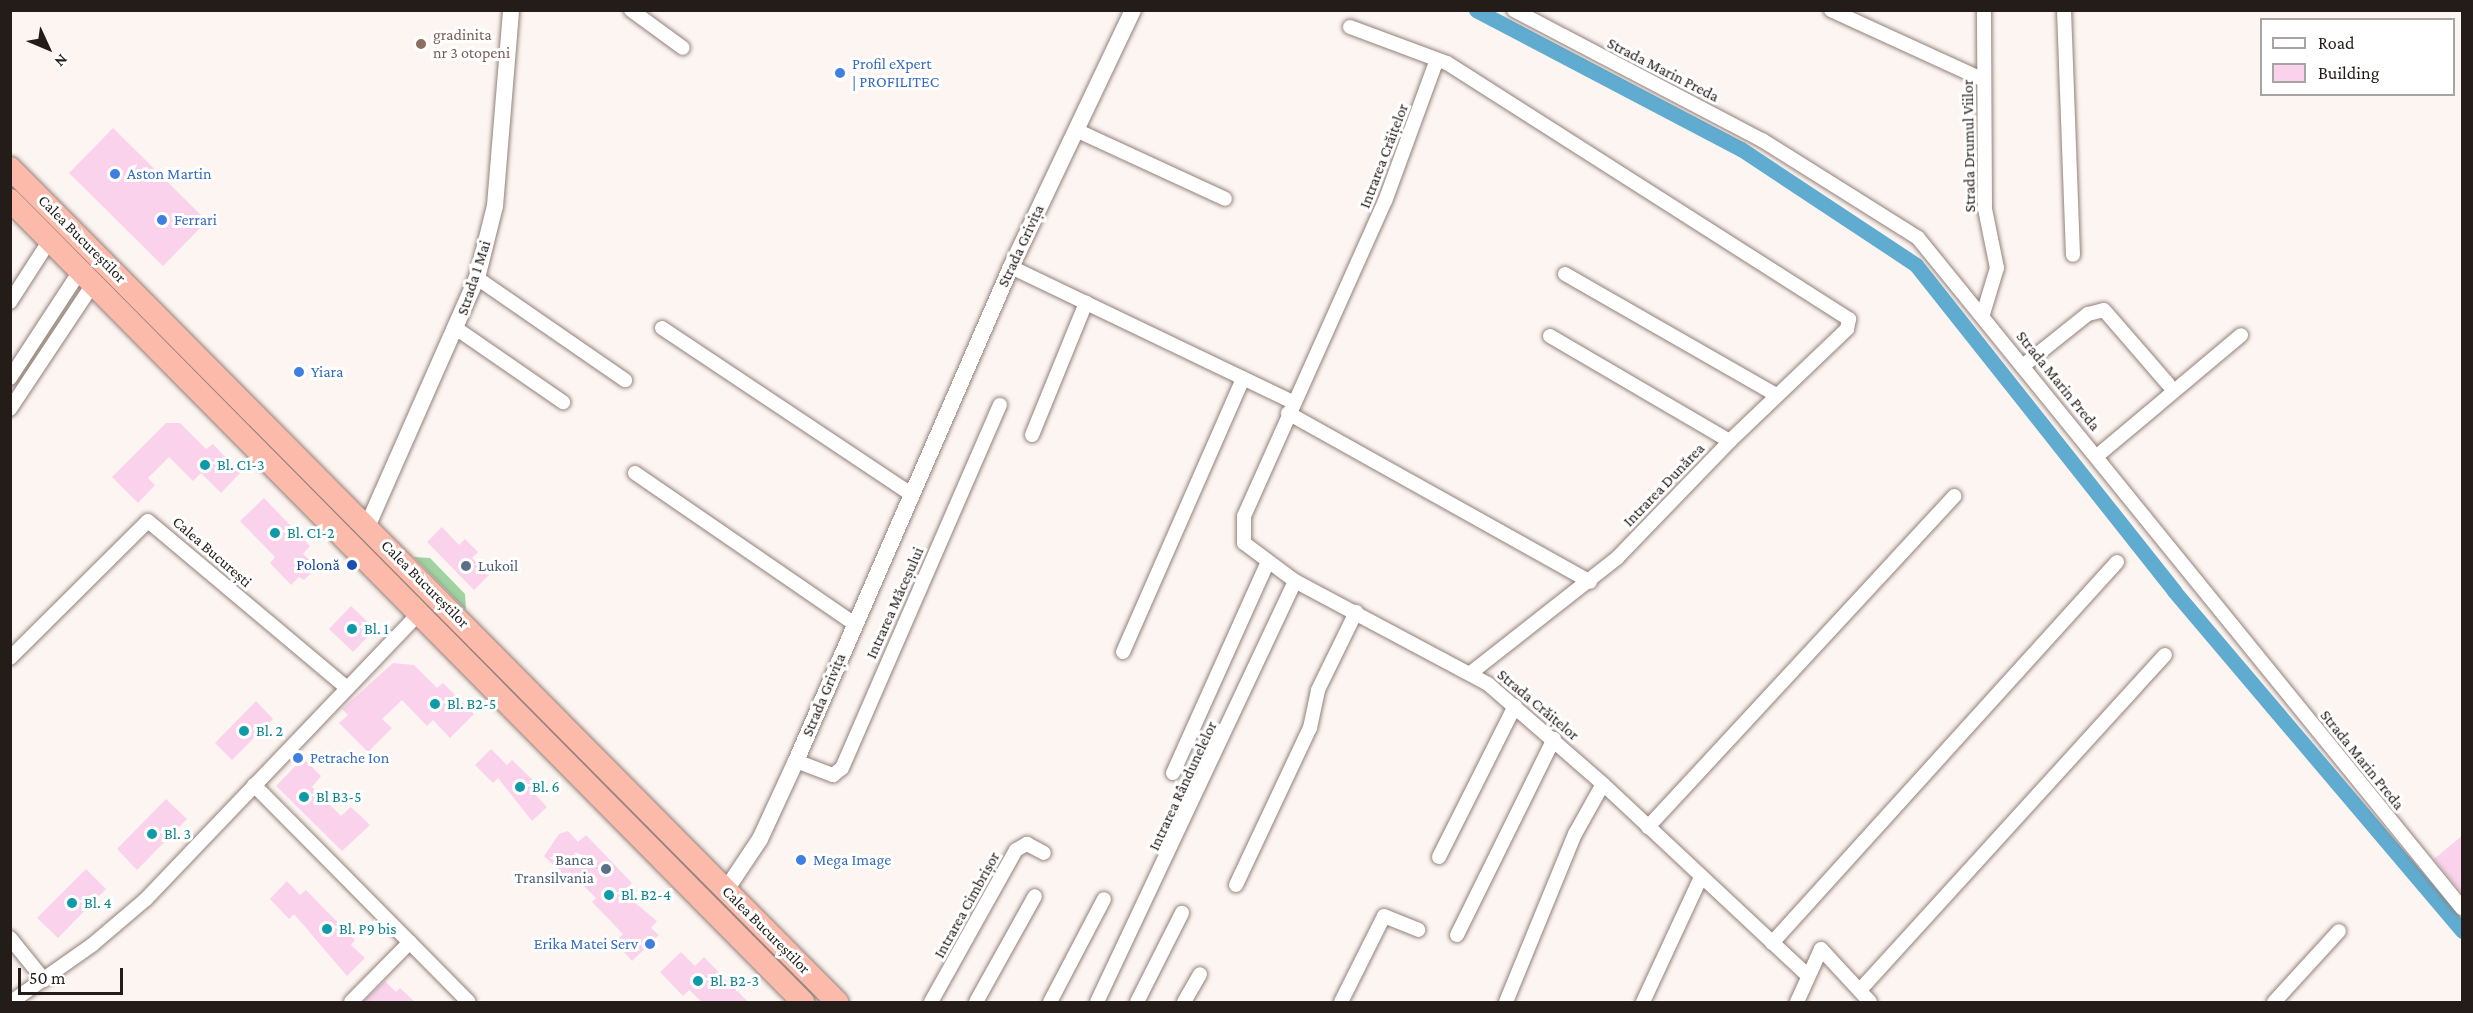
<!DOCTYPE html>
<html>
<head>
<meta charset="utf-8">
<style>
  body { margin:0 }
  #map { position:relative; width:2473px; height:1013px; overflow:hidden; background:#fdf5f2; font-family:"Crimson Pro",serif }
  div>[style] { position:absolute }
  .green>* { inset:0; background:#9fd3a2 }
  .canal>* { height:15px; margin:-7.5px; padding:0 7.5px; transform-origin:7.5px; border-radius:7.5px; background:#60acd1 }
  .building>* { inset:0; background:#fad2ec }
  .roads { filter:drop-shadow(0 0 2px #928079) drop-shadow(0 0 2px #928079) }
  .minor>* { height:14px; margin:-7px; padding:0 7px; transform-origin:7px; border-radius:7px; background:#fff }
  .tertiary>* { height:16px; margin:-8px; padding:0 8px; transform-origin:8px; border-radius:8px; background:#fff }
  .trunk>* { height:22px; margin:-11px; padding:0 11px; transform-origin:11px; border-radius:11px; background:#fcbaab }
  .dots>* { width:16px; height:16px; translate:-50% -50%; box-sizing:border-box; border:3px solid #fff; border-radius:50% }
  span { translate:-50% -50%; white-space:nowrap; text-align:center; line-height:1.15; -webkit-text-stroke:6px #fff; paint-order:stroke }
  .education-label { font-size:16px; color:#785e54 }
  .left { translate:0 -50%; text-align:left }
  .shop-label { font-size:16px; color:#366cbe }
  .right { translate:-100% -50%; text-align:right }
  .street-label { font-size:16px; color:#231c19 }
  .culture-label { font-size:16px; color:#0d838f }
  .transit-label { font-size:16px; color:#164399 }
  .service-label { font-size:16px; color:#4e5e75 }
  .frame { position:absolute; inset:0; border:12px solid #231c19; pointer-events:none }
  .legend { position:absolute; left:2260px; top:18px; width:195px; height:78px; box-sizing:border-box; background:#fff; border:2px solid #a7a4a3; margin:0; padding:8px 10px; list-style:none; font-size:18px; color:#231c19 }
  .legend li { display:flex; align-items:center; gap:12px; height:30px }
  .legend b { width:30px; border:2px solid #a7a4a3 }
  .north { position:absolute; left:18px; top:18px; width:60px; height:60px; -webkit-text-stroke:4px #fff; paint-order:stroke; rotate:134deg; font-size:16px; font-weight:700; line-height:24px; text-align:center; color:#231c19 }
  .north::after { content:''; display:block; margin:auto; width:21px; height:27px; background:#231c19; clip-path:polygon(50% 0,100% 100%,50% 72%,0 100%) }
  .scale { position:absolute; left:18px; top:968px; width:105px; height:27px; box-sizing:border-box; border:3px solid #231c19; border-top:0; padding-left:8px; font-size:18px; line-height:21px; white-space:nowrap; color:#231c19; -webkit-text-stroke:4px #fff; paint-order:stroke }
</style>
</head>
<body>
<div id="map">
  <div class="green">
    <div style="clip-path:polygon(414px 557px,430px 558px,465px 594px,466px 610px)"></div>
  </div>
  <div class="canal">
    <div style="left:1476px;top:10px;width:299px;rotate:27.7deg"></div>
    <div style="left:1741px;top:149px;width:210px;rotate:33.5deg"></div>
    <div style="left:1916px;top:265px;width:416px;rotate:51.6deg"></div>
    <div style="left:2174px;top:591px;width:446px;rotate:49.7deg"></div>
  </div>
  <div class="building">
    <div style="clip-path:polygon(113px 128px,207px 221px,163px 266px,69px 173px)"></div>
    <div style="clip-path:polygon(166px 423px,180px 423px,206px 449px,213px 444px,240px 473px,221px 493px,201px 473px,193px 481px,169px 457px,148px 478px,155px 485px,138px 503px,112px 477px)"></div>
    <div style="clip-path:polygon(264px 498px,310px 546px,303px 554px,317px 567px,304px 580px,299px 577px,291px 585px,270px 563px,275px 557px,240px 521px)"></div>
    <div style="clip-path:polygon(442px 527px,459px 545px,465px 539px,478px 552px,472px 558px,489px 575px,474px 590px,427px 542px)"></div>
    <div style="clip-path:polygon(351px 606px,375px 629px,353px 652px,329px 629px)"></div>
    <div style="clip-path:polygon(393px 663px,414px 665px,437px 688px,443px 683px,474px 714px,450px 738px,433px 720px,427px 726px,402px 700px,382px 719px,392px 728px,368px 752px,339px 723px,348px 715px,342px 709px)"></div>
    <div style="clip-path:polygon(256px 701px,273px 719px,232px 760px,215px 743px)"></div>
    <div style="clip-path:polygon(491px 749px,507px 765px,512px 760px,537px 784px,531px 790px,547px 807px,532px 821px,498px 778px,493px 783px,475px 765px)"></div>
    <div style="clip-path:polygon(303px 758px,321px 776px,312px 787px,341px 816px,351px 807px,370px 825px,342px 851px,276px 786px)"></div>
    <div style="clip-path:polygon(166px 799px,187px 819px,137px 870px,117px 849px)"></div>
    <div style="clip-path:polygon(568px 831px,578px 842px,586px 835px,632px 883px,623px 893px,657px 921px,651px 928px,659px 935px,632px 961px,615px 942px,623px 934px,592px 902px,596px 898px,570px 872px,565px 876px,544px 856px,559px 834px)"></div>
    <div style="clip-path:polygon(2463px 835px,2463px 894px,2434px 859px)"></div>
    <div style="clip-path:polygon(86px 869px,106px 889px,58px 938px,37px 918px)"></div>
    <div style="clip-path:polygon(287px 881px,300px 895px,306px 890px,355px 940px,351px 945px,365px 958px,347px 976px,294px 914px,289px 919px,270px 899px)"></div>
    <div style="clip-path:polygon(681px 952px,695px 966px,704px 957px,748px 1002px,702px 1002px,689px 990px,683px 996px,660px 972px)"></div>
    <div style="clip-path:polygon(385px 981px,396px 992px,400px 988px,415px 1002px,363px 1002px)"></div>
  </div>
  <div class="roads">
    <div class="minor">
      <div style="left:631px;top:10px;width:64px;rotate:36.2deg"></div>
      <div style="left:1514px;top:10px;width:280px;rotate:27.7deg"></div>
      <div style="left:1762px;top:140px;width:184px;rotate:32.1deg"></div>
      <div style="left:1918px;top:238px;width:863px;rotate:50.93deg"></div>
      <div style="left:1831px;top:10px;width:168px;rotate:24.6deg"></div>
      <div style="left:2064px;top:10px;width:245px;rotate:87.9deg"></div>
      <div style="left:1350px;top:27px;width:103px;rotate:20.4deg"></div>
      <div style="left:1447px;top:63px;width:477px;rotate:32.5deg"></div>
      <div style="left:1849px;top:319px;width:10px;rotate:101deg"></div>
      <div style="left:1847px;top:329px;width:162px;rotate:136.3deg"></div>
      <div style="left:1730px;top:441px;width:163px;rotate:134deg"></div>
      <div style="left:1617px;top:558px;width:184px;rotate:141.8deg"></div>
      <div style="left:1436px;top:62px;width:148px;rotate:110.1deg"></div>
      <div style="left:1385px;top:201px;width:345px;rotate:114.1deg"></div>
      <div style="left:1244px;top:516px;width:27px;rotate:90deg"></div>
      <div style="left:1244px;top:543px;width:64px;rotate:36.7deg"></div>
      <div style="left:1295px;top:581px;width:219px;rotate:28.1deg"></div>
      <div style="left:1488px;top:684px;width:152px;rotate:41deg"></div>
      <div style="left:1603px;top:784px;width:279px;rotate:43.1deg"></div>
      <div style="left:1076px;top:130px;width:164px;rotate:24.8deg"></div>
      <div style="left:1011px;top:267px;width:313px;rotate:25.6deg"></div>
      <div style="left:1565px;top:274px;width:243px;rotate:29.8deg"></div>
      <div style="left:477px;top:278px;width:180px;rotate:34.6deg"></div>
      <div style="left:10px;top:302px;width:74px;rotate:-57.2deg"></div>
      <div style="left:1983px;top:314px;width:48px;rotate:-73.1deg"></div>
      <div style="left:1997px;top:268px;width:60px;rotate:-101.5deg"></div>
      <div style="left:1985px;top:209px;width:199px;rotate:-90.3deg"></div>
      <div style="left:662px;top:328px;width:299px;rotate:33.7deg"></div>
      <div style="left:457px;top:329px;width:129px;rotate:34.6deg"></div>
      <div style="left:1550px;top:336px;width:208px;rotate:30.3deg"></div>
      <div style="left:2024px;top:365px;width:82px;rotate:-38.6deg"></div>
      <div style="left:2088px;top:314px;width:16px;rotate:-14deg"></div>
      <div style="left:2104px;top:310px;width:98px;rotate:49.1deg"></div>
      <div style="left:10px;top:378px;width:128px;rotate:-56.8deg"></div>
      <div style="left:10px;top:409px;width:150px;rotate:-56.4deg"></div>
      <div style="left:1288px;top:413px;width:346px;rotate:29.2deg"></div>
      <div style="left:1032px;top:435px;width:143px;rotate:-67.8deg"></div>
      <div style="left:2097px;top:456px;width:188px;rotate:-40deg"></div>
      <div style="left:635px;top:473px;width:267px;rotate:34.5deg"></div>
      <div style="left:1123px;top:652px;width:299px;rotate:-66.3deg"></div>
      <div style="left:10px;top:658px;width:194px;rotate:-44.8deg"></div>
      <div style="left:148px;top:521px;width:260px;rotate:40deg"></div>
      <div style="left:796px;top:761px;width:40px;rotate:21deg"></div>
      <div style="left:833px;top:775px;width:11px;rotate:-38deg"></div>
      <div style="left:842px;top:768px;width:396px;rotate:-66.5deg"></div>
      <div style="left:1173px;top:773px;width:229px;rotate:-65.8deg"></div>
      <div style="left:254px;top:785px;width:305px;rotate:45.3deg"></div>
      <div style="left:1648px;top:827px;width:451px;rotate:-47.2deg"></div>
      <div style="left:1439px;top:857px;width:169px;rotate:-63.3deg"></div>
      <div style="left:1236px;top:885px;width:174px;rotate:-64.8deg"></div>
      <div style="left:1310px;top:728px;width:39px;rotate:-78deg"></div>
      <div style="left:1318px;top:690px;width:87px;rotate:-64deg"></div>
      <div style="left:1457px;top:935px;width:219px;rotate:-63.7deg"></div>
      <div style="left:10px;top:938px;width:54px;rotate:51deg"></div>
      <div style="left:1772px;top:943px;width:514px;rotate:-47.84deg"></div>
      <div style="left:1860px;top:990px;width:453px;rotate:-47.7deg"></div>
      <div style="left:11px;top:1002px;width:99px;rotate:-35.1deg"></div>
      <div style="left:92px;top:945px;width:71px;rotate:-40.4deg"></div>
      <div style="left:146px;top:899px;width:395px;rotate:-46.3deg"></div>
      <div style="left:351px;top:1002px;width:84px;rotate:-45.5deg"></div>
      <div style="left:931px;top:1002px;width:174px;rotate:-60.8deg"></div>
      <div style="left:1016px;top:850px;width:13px;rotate:-29deg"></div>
      <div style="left:1027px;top:844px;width:19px;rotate:28deg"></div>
      <div style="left:976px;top:1002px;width:121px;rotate:-60.9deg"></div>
      <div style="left:1050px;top:1002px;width:116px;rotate:-62.3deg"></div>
      <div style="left:1097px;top:1002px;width:465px;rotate:-64.8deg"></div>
      <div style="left:1137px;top:1002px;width:100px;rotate:-63.2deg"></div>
      <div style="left:1184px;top:1002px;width:32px;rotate:-60deg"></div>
      <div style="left:1341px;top:1002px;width:96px;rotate:-63.4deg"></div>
      <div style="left:1384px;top:916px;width:37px;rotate:22deg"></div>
      <div style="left:1506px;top:1002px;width:182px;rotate:-67.7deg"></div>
      <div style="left:1575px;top:834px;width:57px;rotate:-60.8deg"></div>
      <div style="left:1643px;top:1002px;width:138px;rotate:-65.1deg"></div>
      <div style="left:1797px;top:1002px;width:58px;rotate:-65.6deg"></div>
      <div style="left:1821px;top:949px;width:72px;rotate:47.2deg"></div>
      <div style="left:2274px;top:1002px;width:96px;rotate:-47.5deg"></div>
    </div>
    <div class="tertiary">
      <div style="left:367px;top:527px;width:272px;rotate:-66.2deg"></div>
      <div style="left:477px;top:278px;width:74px;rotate:-76deg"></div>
      <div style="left:495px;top:206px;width:197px;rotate:-85.3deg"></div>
      <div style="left:726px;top:890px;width:61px;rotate:-56.3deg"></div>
      <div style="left:760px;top:839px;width:86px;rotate:-65.2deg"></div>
      <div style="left:796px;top:761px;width:539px;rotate:-66.48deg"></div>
      <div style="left:1011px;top:267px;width:284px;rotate:-64.6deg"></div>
    </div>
    <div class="trunk">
      <div style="left:10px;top:168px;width:1175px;rotate:45.24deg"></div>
      <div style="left:10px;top:200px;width:1128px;rotate:45.32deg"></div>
    </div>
  </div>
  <div class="dots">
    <div style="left:421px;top:44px;background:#8d6e63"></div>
    <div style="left:840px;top:73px;background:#3f7fe0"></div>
    <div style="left:115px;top:174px;background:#3f7fe0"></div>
    <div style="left:162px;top:220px;background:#3f7fe0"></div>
    <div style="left:299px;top:372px;background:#3f7fe0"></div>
    <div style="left:205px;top:465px;background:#0f9aa8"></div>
    <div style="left:275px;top:533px;background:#0f9aa8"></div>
    <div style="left:352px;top:565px;background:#1a4fb4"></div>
    <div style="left:466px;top:566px;background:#5c6f8a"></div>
    <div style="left:352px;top:629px;background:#0f9aa8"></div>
    <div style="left:435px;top:704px;background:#0f9aa8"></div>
    <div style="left:244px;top:731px;background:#0f9aa8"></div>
    <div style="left:298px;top:758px;background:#3f7fe0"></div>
    <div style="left:520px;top:787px;background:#0f9aa8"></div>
    <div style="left:304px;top:797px;background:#0f9aa8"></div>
    <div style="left:152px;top:834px;background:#0f9aa8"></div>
    <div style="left:801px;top:860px;background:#3f7fe0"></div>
    <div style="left:606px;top:869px;background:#5c6f8a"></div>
    <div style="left:609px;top:895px;background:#0f9aa8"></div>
    <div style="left:72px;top:903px;background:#0f9aa8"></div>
    <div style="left:327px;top:929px;background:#0f9aa8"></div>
    <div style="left:650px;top:944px;background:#3f7fe0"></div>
    <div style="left:698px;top:981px;background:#0f9aa8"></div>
  </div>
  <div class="education-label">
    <span class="left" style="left:433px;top:44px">gradinita<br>nr 3 otopeni</span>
  </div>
  <div class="shop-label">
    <span class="left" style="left:852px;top:73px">Profil eXpert<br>| PROFILITEC</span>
    <span class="left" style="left:127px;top:174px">Aston Martin</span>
    <span class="left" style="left:174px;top:220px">Ferrari</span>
    <span class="left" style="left:311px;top:372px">Yiara</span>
    <span class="left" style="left:310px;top:758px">Petrache Ion</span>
    <span class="left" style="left:813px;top:860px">Mega Image</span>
    <span class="right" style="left:638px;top:944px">Erika Matei Serv</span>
  </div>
  <div class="street-label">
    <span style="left:1663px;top:70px;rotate:27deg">Strada Marin Preda</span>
    <span style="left:1969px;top:146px;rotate:-91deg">Strada Drumul Viilor</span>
    <span style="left:1384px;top:156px;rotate:-69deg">Intrarea Crăițelor</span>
    <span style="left:82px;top:239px;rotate:45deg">Calea Bucureștilor</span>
    <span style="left:1021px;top:246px;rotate:-65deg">Strada Grivița</span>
    <span style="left:474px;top:278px;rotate:-72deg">Strada 1 Mai</span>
    <span style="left:2058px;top:381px;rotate:51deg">Strada Marin Preda</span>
    <span style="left:1664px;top:485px;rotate:-46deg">Intrarea Dunărea</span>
    <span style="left:212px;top:552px;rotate:41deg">Calea București</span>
    <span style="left:425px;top:584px;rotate:45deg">Calea Bucureștilor</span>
    <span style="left:895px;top:603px;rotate:-66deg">Intrarea Măceșului</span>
    <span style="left:824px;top:695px;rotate:-67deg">Strada Grivița</span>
    <span style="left:1538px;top:705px;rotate:40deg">Strada Crăițelor</span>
    <span style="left:2362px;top:760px;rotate:51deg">Strada Marin Preda</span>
    <span style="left:1183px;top:786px;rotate:-65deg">Intrarea Rândunelelor</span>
    <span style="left:967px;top:905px;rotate:-61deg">Intrarea Cimbrișor</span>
    <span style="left:766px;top:930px;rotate:45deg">Calea Bucureștilor</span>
  </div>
  <div class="culture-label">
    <span class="left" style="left:217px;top:465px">Bl. C1-3</span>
    <span class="left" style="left:287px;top:533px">Bl. C1-2</span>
    <span class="left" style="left:364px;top:629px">Bl. 1</span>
    <span class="left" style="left:447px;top:704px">Bl. B2-5</span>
    <span class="left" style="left:256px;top:731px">Bl. 2</span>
    <span class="left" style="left:532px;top:787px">Bl. 6</span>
    <span class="left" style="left:316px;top:797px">Bl B3-5</span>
    <span class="left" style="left:164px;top:834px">Bl. 3</span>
    <span class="left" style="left:621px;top:895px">Bl. B2-4</span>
    <span class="left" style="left:84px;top:903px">Bl. 4</span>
    <span class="left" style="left:339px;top:929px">Bl. P9 bis</span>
    <span class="left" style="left:710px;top:981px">Bl. B2-3</span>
  </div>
  <div class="transit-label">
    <span class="right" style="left:340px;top:565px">Polonă</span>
  </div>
  <div class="service-label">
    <span class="left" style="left:478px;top:566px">Lukoil</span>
    <span class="right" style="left:594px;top:869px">Banca<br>Transilvania</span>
  </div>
  <div class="frame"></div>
  <ul class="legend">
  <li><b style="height:8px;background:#fff"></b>Road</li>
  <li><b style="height:16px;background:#fad2ec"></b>Building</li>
  </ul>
  <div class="north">N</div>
  <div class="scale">50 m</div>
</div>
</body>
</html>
